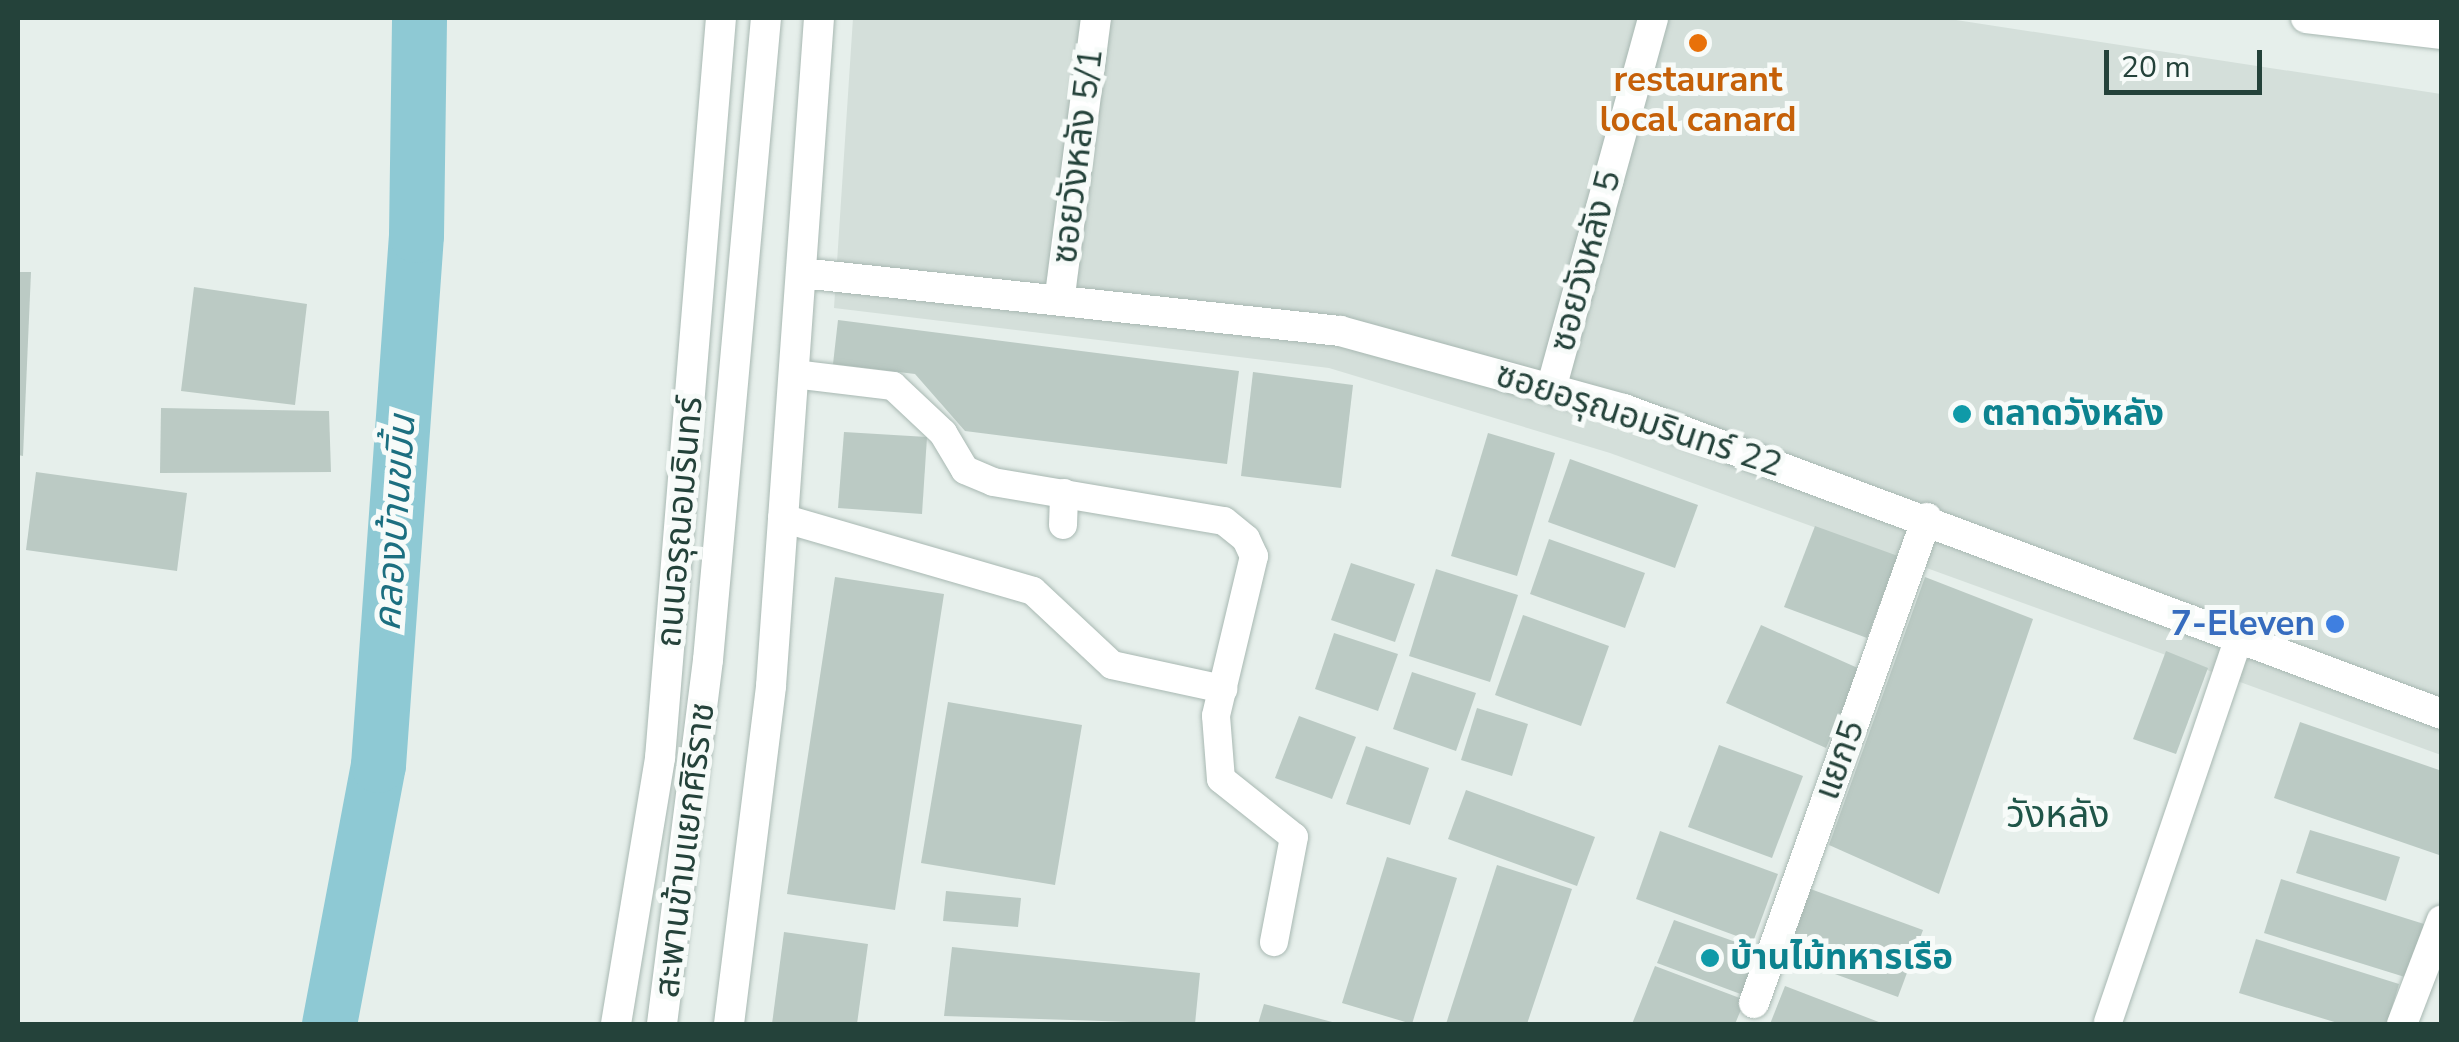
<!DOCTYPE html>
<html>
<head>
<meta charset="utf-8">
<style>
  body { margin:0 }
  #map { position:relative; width:2459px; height:1042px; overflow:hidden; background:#e6efeb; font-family:"Nunito Sans","Noto Sans Thai",sans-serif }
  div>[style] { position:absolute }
  .built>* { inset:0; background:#d4dfda }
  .canal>* { height:55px; margin:-27.5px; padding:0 27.5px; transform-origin:27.5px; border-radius:27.5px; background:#8ec9d4 }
  .building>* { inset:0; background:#bbcac4 }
  .roads { filter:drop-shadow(0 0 2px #a8b8b2) drop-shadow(0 0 2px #a8b8b2) }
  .lane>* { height:28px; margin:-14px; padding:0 14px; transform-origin:14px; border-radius:14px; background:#fff }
  .street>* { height:30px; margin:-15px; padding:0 15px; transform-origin:15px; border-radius:15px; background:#fff }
  .secondary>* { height:30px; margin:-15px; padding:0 15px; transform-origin:15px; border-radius:15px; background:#fff }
  .dots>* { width:28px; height:28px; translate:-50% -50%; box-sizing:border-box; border:5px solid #f7fbf9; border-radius:50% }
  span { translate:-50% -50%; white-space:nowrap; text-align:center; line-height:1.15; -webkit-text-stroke:10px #f7fbf9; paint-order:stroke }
  .food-label { font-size:35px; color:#c56008; font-weight:700 }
  .street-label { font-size:35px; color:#24423a }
  .culture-label { font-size:35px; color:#0d838f; font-weight:700 }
  .left { translate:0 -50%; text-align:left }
  .shop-label { font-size:35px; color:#366cbe; font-weight:700 }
  .right { translate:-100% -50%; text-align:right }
  .water-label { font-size:38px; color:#1c6f80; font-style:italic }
  .neighbourhood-label { font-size:38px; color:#1f5548 }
  .frame { position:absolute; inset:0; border:20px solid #24423a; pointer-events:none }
  .scale { position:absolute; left:2104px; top:50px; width:158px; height:45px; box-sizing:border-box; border:5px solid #24423a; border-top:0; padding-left:12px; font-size:30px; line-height:35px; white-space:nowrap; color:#24423a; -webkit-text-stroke:8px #f7fbf9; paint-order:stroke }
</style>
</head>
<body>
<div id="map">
  <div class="built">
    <div style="clip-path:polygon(853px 18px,1943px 18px,2441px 94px,2441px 755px,1610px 453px,1329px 368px,834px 308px)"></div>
  </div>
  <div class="canal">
    <div style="left:329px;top:1024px;width:264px;rotate:-79.3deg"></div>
    <div style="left:378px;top:765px;width:531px;rotate:-85.9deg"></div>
    <div style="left:416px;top:235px;width:217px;rotate:-89.2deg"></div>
  </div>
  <div class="building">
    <div style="clip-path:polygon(18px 272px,31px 272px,23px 456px,18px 455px)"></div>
    <div style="clip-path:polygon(194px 287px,307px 304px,295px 405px,181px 391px)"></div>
    <div style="clip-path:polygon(838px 320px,1239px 371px,1227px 464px,965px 431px,915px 374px,833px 364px)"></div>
    <div style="clip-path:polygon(1253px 372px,1353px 385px,1341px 488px,1241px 476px)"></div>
    <div style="clip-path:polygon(161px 408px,329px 411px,331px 472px,160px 473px)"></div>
    <div style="clip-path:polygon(844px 432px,927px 437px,922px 514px,838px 508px)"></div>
    <div style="clip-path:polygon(1488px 433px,1555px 453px,1517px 576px,1451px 556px)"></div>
    <div style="clip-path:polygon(1570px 459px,1698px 505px,1675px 568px,1548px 522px)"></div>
    <div style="clip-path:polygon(36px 472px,187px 493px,177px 571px,26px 550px)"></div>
    <div style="clip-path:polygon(1815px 526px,1898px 556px,1867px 638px,1784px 607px)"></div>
    <div style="clip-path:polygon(1549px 539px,1645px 573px,1625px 628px,1530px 594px)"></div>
    <div style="clip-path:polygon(1351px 563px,1415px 584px,1395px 642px,1331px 620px)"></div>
    <div style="clip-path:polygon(1436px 569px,1518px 595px,1490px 682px,1409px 656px)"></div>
    <div style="clip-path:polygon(835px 577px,944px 594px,895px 910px,787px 894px)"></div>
    <div style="clip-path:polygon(1925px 577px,2033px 619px,1939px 894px,1829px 845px)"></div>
    <div style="clip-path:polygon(1523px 615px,1609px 646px,1581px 726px,1495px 695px)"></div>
    <div style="clip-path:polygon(1761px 625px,1860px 669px,1826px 748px,1726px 703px)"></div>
    <div style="clip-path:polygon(1334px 633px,1398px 654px,1378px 711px,1315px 689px)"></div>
    <div style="clip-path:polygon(2166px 651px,2208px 668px,2176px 754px,2133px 739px)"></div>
    <div style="clip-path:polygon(1412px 672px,1476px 693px,1456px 751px,1393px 729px)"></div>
    <div style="clip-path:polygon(948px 702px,1082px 725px,1055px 885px,921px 863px)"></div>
    <div style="clip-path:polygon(1477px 708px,1528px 724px,1512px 776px,1461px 760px)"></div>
    <div style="clip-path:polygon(1299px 716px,1356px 737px,1332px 799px,1275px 778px)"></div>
    <div style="clip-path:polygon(2300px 722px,2442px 771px,2442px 856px,2274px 798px)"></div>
    <div style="clip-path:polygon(1719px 745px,1803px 776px,1772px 858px,1688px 827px)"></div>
    <div style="clip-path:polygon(1366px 746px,1429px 768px,1410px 825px,1346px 804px)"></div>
    <div style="clip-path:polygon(1466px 790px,1595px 837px,1577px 886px,1448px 839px)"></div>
    <div style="clip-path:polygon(2310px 830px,2400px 857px,2386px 901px,2296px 873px)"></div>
    <div style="clip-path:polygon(1660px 831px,1778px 874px,1753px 942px,1636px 899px)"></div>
    <div style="clip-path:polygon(1387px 857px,1457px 878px,1412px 1024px,1342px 1003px)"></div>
    <div style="clip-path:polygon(1497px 865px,1572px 889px,1527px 1024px,1446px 1024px)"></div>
    <div style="clip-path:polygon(2281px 879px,2424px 924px,2408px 978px,2264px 933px)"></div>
    <div style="clip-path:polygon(1805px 887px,1923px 930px,1898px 997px,1780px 954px)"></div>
    <div style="clip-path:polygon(946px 891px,1021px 898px,1018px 927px,943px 921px)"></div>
    <div style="clip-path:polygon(1674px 920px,1764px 952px,1746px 996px,1657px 963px)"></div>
    <div style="clip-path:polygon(784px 932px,868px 944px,857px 1024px,772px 1024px)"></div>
    <div style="clip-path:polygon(2256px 939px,2399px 984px,2387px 1024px,2341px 1024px,2239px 993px)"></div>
    <div style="clip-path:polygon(952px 947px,1200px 973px,1195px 1024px,944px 1016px)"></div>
    <div style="clip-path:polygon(1655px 966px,1745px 1000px,1735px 1024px,1632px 1024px)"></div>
    <div style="clip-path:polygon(1785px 986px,1884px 1024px,1770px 1024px)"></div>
    <div style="clip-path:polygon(1264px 1004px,1336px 1023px,1336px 1024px,1258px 1024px)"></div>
  </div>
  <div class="roads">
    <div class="lane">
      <div style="left:794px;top:374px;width:100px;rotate:6.9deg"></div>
      <div style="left:893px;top:386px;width:69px;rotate:43.2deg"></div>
      <div style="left:943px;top:433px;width:43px;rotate:59.3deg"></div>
      <div style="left:965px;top:470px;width:30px;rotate:23deg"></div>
      <div style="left:993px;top:482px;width:234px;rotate:9.6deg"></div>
      <div style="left:1224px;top:521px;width:28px;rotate:39deg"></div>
      <div style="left:1246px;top:539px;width:19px;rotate:65deg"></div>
      <div style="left:1254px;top:556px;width:164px;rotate:103.4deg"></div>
      <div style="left:1216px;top:716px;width:63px;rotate:85.5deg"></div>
      <div style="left:1221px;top:779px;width:93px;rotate:38.5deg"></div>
      <div style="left:1294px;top:837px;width:107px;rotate:100.8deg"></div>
      <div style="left:782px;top:518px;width:261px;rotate:16.2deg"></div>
      <div style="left:1033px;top:591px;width:108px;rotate:43.1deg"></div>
      <div style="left:1112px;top:665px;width:114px;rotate:12.2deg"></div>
      <div style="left:1063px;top:525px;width:32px;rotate:-88deg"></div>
      <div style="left:2108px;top:1022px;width:406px;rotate:-71.2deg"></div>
    </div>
    <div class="street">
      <div style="left:2306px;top:18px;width:137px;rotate:6.7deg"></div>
      <div style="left:801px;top:273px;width:542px;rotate:6.14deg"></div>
      <div style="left:1340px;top:331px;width:295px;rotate:15.4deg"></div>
      <div style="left:1624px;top:409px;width:873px;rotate:20.45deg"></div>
      <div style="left:1060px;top:295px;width:279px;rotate:-82.6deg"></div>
      <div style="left:1551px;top:389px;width:385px;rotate:-74.6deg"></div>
      <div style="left:1754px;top:1003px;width:515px;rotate:-70.37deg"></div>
      <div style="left:2402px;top:1024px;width:111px;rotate:-69deg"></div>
    </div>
    <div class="secondary">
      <div style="left:616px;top:1024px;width:270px;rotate:-80.6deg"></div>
      <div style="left:660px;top:758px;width:743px;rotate:-85.29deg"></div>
      <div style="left:662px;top:1024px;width:367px;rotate:-82.8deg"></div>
      <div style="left:708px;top:660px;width:645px;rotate:-84.84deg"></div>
      <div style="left:729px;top:1024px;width:341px;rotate:-82.9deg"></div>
      <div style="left:771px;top:686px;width:670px;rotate:-85.89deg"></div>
    </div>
  </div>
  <div class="dots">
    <div style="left:1698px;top:43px;background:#e8710a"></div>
    <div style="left:1962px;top:414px;background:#0f9aa8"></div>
    <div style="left:2335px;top:624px;background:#3f7fe0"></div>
    <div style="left:1710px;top:958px;background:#0f9aa8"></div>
  </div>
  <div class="food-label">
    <span style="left:1698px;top:100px">restaurant<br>local canard</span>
  </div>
  <div class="street-label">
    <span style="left:1078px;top:156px;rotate:-83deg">ซอยวังหลัง 5/1</span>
    <span style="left:1586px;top:261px;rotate:-75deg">ซอยวังหลัง 5</span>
    <span style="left:1639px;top:420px;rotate:18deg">ซอยอรุณอมรินทร์ 22</span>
    <span style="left:680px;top:522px;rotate:-85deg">ถนนอรุณอมรินทร์</span>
    <span style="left:1840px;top:760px;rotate:-70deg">แยก5</span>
    <span style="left:685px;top:850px;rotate:-83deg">สะพานข้ามแยกศิริราช</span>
  </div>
  <div class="culture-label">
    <span class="left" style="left:1982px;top:414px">ตลาดวังหลัง</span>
    <span class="left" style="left:1730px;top:958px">บ้านไม้ทหารเรือ</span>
  </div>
  <div class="shop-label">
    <span class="right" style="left:2315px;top:624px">7-Eleven</span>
  </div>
  <div class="water-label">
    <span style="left:395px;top:523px;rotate:-86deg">คลองบ้านขมิ้น</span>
  </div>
  <div class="neighbourhood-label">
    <span style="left:2058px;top:815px">วังหลัง</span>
  </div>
  <div class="frame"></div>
  <div class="scale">20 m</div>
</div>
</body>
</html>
